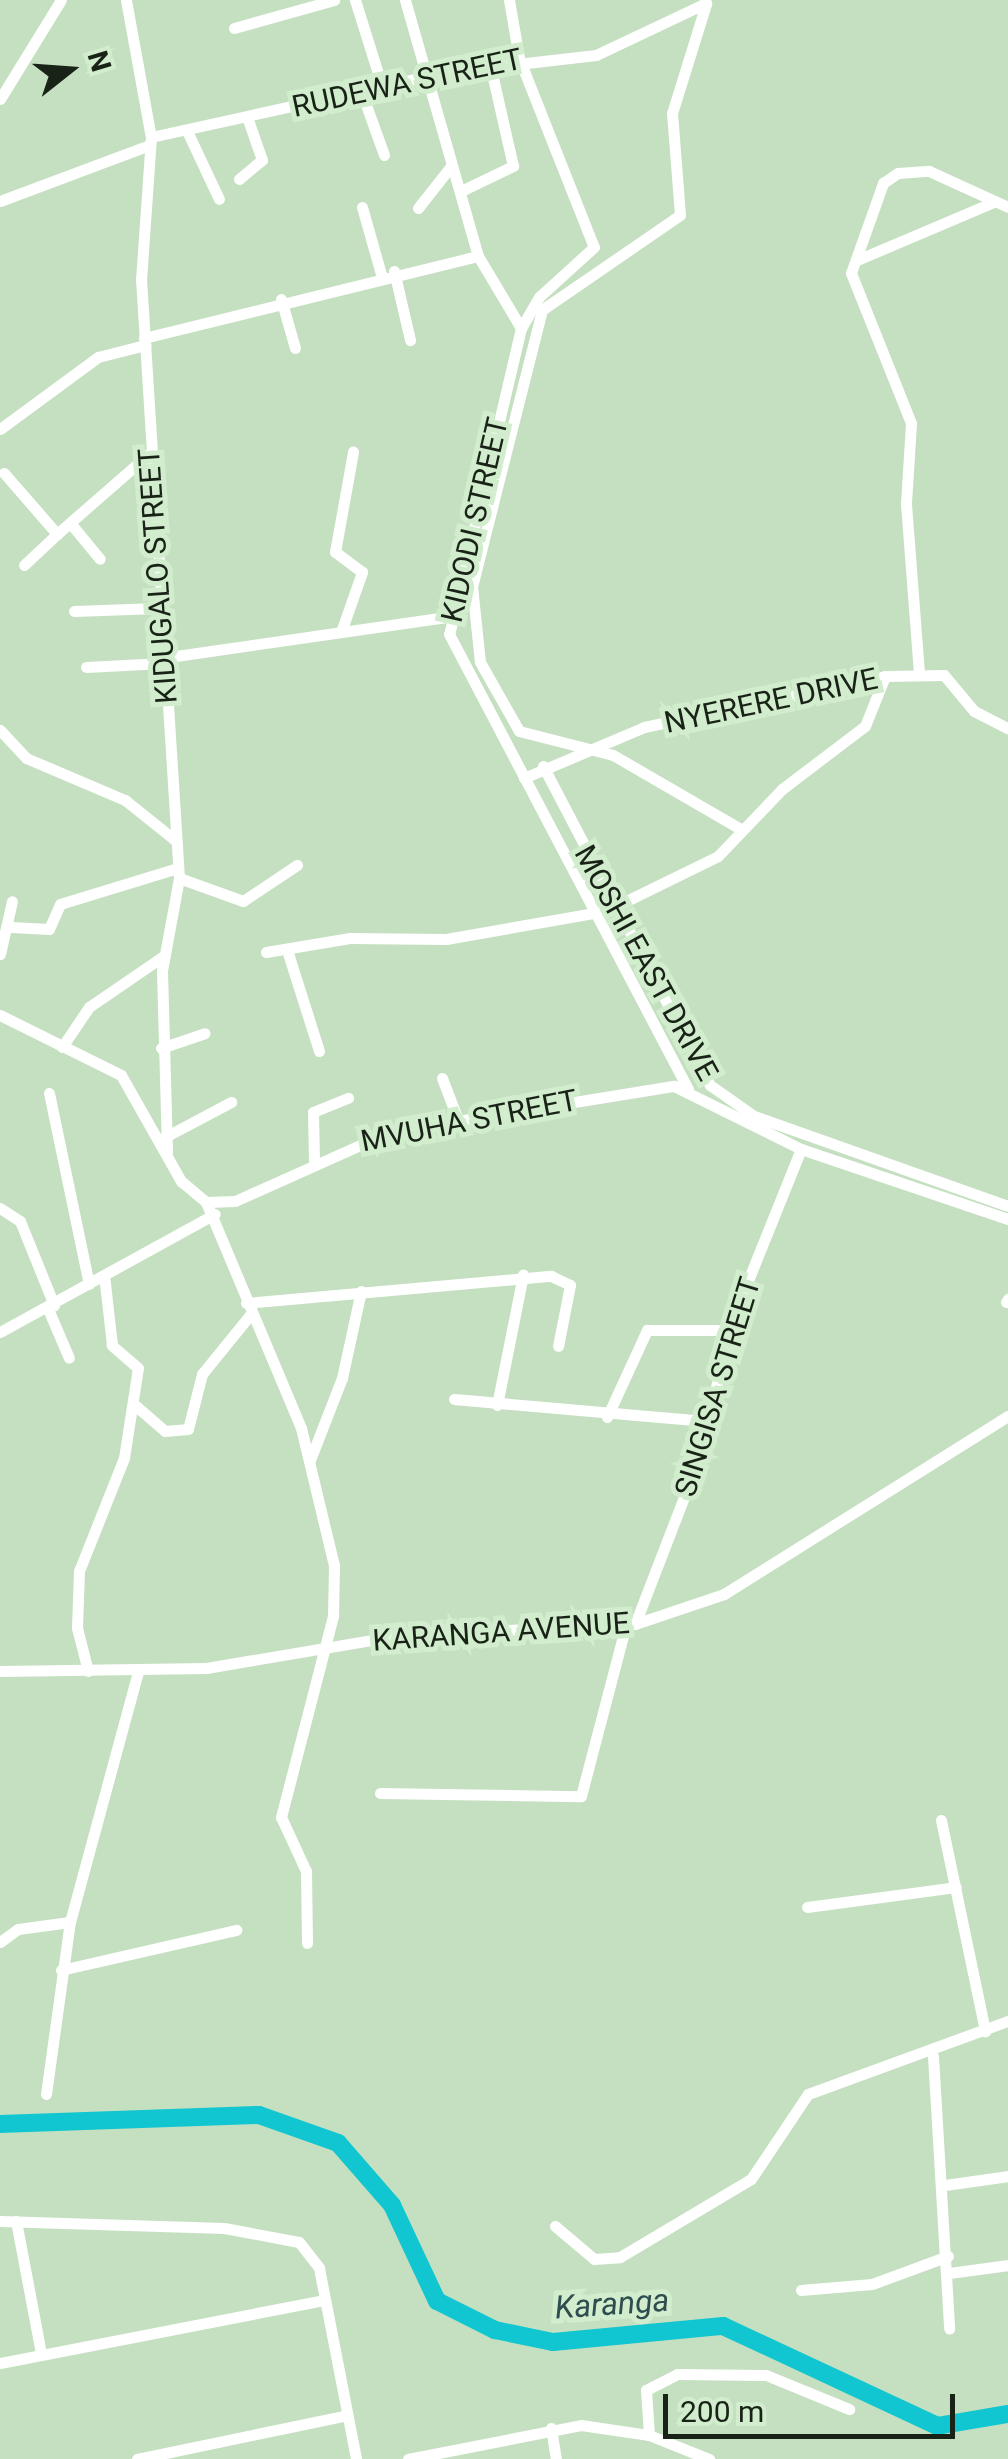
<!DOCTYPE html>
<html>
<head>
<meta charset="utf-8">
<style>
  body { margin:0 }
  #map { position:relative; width:1008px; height:2459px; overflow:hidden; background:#c5e0c0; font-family:Roboto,sans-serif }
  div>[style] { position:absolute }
  .river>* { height:18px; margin:-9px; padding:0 9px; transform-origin:9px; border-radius:9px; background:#11c6d0 }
  .street>* { height:11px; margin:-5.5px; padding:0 5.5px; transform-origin:5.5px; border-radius:5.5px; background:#fff }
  span { translate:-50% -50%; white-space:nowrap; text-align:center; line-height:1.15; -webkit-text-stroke:10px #d2edcd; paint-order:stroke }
  .street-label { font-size:30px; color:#182216 }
  .water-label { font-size:32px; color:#2d4d4f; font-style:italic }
  .north { position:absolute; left:20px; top:20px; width:100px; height:100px; -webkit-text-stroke:8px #d2edcd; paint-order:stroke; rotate:73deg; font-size:28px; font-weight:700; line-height:40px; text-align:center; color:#182216 }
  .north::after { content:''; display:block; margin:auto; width:35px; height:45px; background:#182216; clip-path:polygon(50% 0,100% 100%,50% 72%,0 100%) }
  .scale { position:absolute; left:663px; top:2394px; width:292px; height:45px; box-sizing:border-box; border:5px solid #182216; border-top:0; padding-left:12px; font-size:30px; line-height:35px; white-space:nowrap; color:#182216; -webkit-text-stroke:8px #d2edcd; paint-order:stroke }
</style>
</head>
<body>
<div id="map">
  <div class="river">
    <div style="left:0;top:2124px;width:259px;rotate:-2deg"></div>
    <div style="left:259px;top:2115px;width:84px;rotate:19.5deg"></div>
    <div style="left:338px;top:2143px;width:82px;rotate:48.9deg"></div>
    <div style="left:392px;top:2205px;width:106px;rotate:64.9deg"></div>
    <div style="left:437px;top:2301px;width:65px;rotate:26.6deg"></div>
    <div style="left:495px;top:2330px;width:59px;rotate:11.7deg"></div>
    <div style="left:553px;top:2342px;width:171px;rotate:-5.4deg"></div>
    <div style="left:723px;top:2326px;width:236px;rotate:25deg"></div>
    <div style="left:937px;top:2426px;width:72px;rotate:-9.6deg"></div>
  </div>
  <div class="street">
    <div style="left:126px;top:0;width:139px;rotate:79.7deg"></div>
    <div style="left:151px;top:137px;width:142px;rotate:94deg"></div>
    <div style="left:141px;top:279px;width:600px;rotate:86.37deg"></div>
    <div style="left:179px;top:878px;width:95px;rotate:100.4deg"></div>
    <div style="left:162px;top:971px;width:182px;rotate:88.4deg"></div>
    <div style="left:355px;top:0;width:90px;rotate:72.6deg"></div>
    <div style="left:405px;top:0;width:266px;rotate:74.1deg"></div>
    <div style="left:509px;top:0;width:59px;rotate:80.2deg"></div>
    <div style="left:519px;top:58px;width:203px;rotate:68.4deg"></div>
    <div style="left:594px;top:247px;width:74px;rotate:137.7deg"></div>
    <div style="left:539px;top:297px;width:36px;rotate:120deg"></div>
    <div style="left:521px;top:328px;width:314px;rotate:103.2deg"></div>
    <div style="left:449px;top:634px;width:514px;rotate:62.29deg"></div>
    <div style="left:706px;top:4px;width:114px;rotate:107.3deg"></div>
    <div style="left:672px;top:113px;width:102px;rotate:85.5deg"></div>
    <div style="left:680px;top:215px;width:168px;rotate:145.5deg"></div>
    <div style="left:542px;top:310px;width:285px;rotate:104.2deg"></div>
    <div style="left:472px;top:586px;width:76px;rotate:84deg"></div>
    <div style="left:480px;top:662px;width:79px;rotate:60.5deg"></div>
    <div style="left:519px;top:731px;width:97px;rotate:14.3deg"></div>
    <div style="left:613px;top:755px;width:146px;rotate:30.1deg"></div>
    <div style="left:234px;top:28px;width:104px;rotate:-15.6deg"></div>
    <div style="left:361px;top:91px;width:68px;rotate:70.2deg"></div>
    <div style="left:0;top:99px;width:116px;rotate:-58.4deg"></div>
    <div style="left:187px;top:131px;width:75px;rotate:64.8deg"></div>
    <div style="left:151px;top:137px;width:303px;rotate:-12.4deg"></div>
    <div style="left:447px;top:72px;width:150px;rotate:-6.5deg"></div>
    <div style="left:596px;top:55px;width:122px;rotate:-25.3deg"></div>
    <div style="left:239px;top:179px;width:30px;rotate:-40deg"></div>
    <div style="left:262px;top:160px;width:46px;rotate:-109.2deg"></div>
    <div style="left:461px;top:191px;width:58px;rotate:-25.7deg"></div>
    <div style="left:513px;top:166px;width:104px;rotate:-102.8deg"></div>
    <div style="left:0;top:201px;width:160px;rotate:-20.5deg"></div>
    <div style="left:362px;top:207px;width:70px;rotate:74.2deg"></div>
    <div style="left:418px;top:208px;width:53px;rotate:-51.8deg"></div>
    <div style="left:857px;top:260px;width:146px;rotate:-23deg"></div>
    <div style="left:394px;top:271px;width:71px;rotate:76.9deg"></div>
    <div style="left:281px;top:299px;width:51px;rotate:74.1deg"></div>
    <div style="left:144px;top:338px;width:344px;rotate:-13.8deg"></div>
    <div style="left:478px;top:256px;width:84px;rotate:59.2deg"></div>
    <div style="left:0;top:429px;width:122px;rotate:-36.3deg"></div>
    <div style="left:98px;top:357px;width:49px;rotate:-14.3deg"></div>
    <div style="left:4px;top:473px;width:81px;rotate:49deg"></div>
    <div style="left:57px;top:534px;width:123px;rotate:-41.1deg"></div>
    <div style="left:71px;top:524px;width:45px;rotate:50.4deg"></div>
    <div style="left:24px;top:565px;width:45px;rotate:-43.2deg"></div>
    <div style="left:74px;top:611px;width:84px;rotate:-2deg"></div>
    <div style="left:341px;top:632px;width:64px;rotate:-70.7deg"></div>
    <div style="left:362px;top:572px;width:34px;rotate:-143deg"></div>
    <div style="left:335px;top:552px;width:102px;rotate:-79.8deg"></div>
    <div style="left:162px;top:658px;width:289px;rotate:-8.2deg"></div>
    <div style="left:86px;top:667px;width:77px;rotate:-3deg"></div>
    <div style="left:919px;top:673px;width:170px;rotate:-94.4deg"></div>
    <div style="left:906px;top:503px;width:80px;rotate:-86.4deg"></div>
    <div style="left:911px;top:423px;width:162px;rotate:-111.8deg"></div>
    <div style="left:851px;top:273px;width:96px;rotate:-70.4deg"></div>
    <div style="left:883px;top:183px;width:18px;rotate:-34deg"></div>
    <div style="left:898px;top:173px;width:31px;rotate:-4deg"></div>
    <div style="left:929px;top:171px;width:87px;rotate:24.5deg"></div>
    <div style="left:0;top:730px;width:38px;rotate:47deg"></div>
    <div style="left:26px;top:758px;width:108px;rotate:23deg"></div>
    <div style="left:125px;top:800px;width:64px;rotate:38.7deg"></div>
    <div style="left:543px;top:766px;width:360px;rotate:62.4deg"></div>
    <div style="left:710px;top:1085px;width:54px;rotate:35.2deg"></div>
    <div style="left:754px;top:1116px;width:269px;rotate:19.5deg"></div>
    <div style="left:524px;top:778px;width:130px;rotate:-23deg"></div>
    <div style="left:644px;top:727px;width:246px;rotate:-11.9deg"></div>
    <div style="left:885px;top:676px;width:59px;rotate:-1deg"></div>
    <div style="left:944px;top:675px;width:47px;rotate:50.2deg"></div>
    <div style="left:974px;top:711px;width:38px;rotate:27deg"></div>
    <div style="left:179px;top:878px;width:68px;rotate:19.8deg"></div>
    <div style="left:243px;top:901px;width:65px;rotate:-33.7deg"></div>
    <div style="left:612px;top:908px;width:118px;rotate:-26.1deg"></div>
    <div style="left:718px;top:856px;width:93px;rotate:-46.3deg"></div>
    <div style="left:782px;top:789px;width:104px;rotate:-37.2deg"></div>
    <div style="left:865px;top:726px;width:54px;rotate:-68.2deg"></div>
    <div style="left:11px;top:927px;width:38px;rotate:3deg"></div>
    <div style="left:49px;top:929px;width:27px;rotate:-66deg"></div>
    <div style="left:60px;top:904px;width:123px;rotate:-17deg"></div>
    <div style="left:287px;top:950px;width:106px;rotate:72.4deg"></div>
    <div style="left:266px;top:952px;width:85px;rotate:-9.5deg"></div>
    <div style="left:350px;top:938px;width:96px;rotate:0.6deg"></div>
    <div style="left:446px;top:939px;width:155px;rotate:-10deg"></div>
    <div style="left:0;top:954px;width:54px;rotate:-77.2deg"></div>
    <div style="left:0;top:1015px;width:135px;rotate:26.4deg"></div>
    <div style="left:121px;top:1075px;width:122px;rotate:60.5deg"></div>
    <div style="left:181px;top:1181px;width:33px;rotate:40deg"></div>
    <div style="left:206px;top:1202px;width:29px;rotate:-2deg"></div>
    <div style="left:235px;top:1201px;width:169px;rotate:-24.1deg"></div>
    <div style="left:389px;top:1132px;width:289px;rotate:-9.2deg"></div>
    <div style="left:674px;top:1086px;width:142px;rotate:26.4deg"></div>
    <div style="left:801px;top:1149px;width:219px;rotate:18.7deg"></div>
    <div style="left:62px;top:1047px;width:48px;rotate:-56deg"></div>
    <div style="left:89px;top:1007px;width:92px;rotate:-34.4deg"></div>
    <div style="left:161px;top:1048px;width:46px;rotate:-18.8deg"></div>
    <div style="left:442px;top:1078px;width:45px;rotate:69.1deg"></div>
    <div style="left:49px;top:1093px;width:195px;rotate:78.2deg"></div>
    <div style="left:165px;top:1137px;width:75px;rotate:-27.9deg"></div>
    <div style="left:314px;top:1160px;width:48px;rotate:-91.2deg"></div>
    <div style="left:313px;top:1112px;width:38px;rotate:-22deg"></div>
    <div style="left:206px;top:1202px;width:245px;rotate:67.2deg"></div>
    <div style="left:301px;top:1428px;width:141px;rotate:76.5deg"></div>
    <div style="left:334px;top:1565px;width:51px;rotate:91.1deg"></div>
    <div style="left:333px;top:1616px;width:208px;rotate:104.5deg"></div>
    <div style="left:281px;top:1817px;width:60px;rotate:65.2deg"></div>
    <div style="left:306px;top:1871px;width:72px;rotate:89.2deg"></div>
    <div style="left:0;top:1208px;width:24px;rotate:33deg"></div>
    <div style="left:20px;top:1221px;width:91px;rotate:68deg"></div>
    <div style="left:1006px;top:1302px;width:4px;rotate:-56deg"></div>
    <div style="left:246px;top:1303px;width:306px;rotate:-5.1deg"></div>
    <div style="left:551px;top:1276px;width:21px;rotate:25deg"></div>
    <div style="left:570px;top:1285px;width:62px;rotate:101.1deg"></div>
    <div style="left:48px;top:1309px;width:53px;rotate:66.8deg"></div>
    <div style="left:0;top:1332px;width:245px;rotate:-28.8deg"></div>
    <div style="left:454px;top:1399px;width:255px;rotate:5deg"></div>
    <div style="left:497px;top:1405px;width:133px;rotate:-78.7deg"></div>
    <div style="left:136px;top:1406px;width:38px;rotate:41deg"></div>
    <div style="left:165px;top:1431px;width:23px;rotate:-5deg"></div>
    <div style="left:188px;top:1429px;width:57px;rotate:-75.7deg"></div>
    <div style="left:202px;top:1374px;width:76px;rotate:-50.9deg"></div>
    <div style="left:607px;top:1417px;width:96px;rotate:-65.3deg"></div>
    <div style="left:647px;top:1330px;width:83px"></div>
    <div style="left:310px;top:1460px;width:88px;rotate:-68.7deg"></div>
    <div style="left:342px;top:1378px;width:89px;rotate:-77.7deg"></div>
    <div style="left:635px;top:1624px;width:161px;rotate:-68.9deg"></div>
    <div style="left:693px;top:1474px;width:172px;rotate:-75.2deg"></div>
    <div style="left:737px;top:1308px;width:171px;rotate:-68.1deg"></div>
    <div style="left:0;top:1671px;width:206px;rotate:-0.8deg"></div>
    <div style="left:206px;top:1668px;width:199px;rotate:-9.6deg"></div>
    <div style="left:402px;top:1635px;width:233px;rotate:-2.7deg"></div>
    <div style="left:635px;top:1624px;width:94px;rotate:-18.6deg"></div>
    <div style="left:724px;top:1594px;width:335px;rotate:-32.1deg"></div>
    <div style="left:88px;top:1671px;width:44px;rotate:-104.3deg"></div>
    <div style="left:77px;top:1628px;width:57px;rotate:-88deg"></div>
    <div style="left:79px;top:1571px;width:122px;rotate:-68.3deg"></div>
    <div style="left:124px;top:1458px;width:91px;rotate:-81.2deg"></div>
    <div style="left:138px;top:1368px;width:35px;rotate:-139deg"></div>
    <div style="left:112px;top:1345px;width:70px;rotate:-96.5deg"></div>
    <div style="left:380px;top:1793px;width:201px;rotate:0.9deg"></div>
    <div style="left:581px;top:1796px;width:177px;rotate:-75.3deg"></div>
    <div style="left:941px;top:1820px;width:216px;rotate:78.2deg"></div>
    <div style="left:807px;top:1907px;width:150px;rotate:-7.6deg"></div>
    <div style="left:0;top:1942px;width:22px;rotate:-36deg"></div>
    <div style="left:18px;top:1929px;width:52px;rotate:-7.7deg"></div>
    <div style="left:61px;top:1970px;width:180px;rotate:-12.9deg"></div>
    <div style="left:933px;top:2056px;width:273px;rotate:86.6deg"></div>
    <div style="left:46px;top:2094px;width:174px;rotate:-82.1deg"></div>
    <div style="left:70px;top:1922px;width:259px;rotate:-74.8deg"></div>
    <div style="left:945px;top:2185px;width:64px;rotate:-8.1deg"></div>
    <div style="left:0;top:2221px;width:224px;rotate:1.8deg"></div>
    <div style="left:224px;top:2228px;width:76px;rotate:10.6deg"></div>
    <div style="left:299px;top:2242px;width:33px;rotate:52deg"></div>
    <div style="left:319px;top:2268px;width:195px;rotate:79deg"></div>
    <div style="left:16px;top:2221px;width:134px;rotate:79.3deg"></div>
    <div style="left:555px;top:2226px;width:51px;rotate:40.2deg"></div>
    <div style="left:594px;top:2259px;width:26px;rotate:-4deg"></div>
    <div style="left:620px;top:2257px;width:152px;rotate:-30.8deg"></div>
    <div style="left:751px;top:2179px;width:102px;rotate:-56.2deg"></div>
    <div style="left:808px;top:2094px;width:213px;rotate:-20.1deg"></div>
    <div style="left:949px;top:2273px;width:60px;rotate:-7.7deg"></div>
    <div style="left:801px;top:2290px;width:71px;rotate:-4.8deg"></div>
    <div style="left:872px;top:2284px;width:81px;rotate:-20.2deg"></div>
    <div style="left:0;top:2363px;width:331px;rotate:-11deg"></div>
    <div style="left:551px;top:2428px;width:31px;rotate:81deg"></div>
    <div style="left:649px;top:2435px;width:45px;rotate:-93.8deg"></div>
    <div style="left:646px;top:2390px;width:35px;rotate:-27deg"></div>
    <div style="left:677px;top:2374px;width:89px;rotate:0.6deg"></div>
    <div style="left:766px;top:2375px;width:90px;rotate:22.3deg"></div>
    <div style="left:137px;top:2459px;width:215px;rotate:-11.8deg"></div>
    <div style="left:408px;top:2459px;width:176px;rotate:-11.1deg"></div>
    <div style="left:581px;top:2425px;width:69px;rotate:8.4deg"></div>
    <div style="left:649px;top:2435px;width:65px;rotate:21.8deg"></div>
  </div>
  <div class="street-label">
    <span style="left:407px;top:83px;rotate:-12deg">RUDEWA STREET</span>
    <span style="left:475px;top:520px;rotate:-77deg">KIDODI STREET</span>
    <span style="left:158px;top:576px;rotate:-94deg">KIDUGALO STREET</span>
    <span style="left:771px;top:701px;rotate:-12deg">NYERERE DRIVE</span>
    <span style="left:646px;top:963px;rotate:61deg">MOSHI EAST DRIVE</span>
    <span style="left:469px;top:1121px;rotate:-11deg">MVUHA STREET</span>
    <span style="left:718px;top:1387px;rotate:-73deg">SINGISA STREET</span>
    <span style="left:501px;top:1632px;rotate:-4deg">KARANGA AVENUE</span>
  </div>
  <div class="water-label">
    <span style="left:612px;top:2304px;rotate:-4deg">Karanga</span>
  </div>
  <div class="north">N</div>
  <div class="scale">200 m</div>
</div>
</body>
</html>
